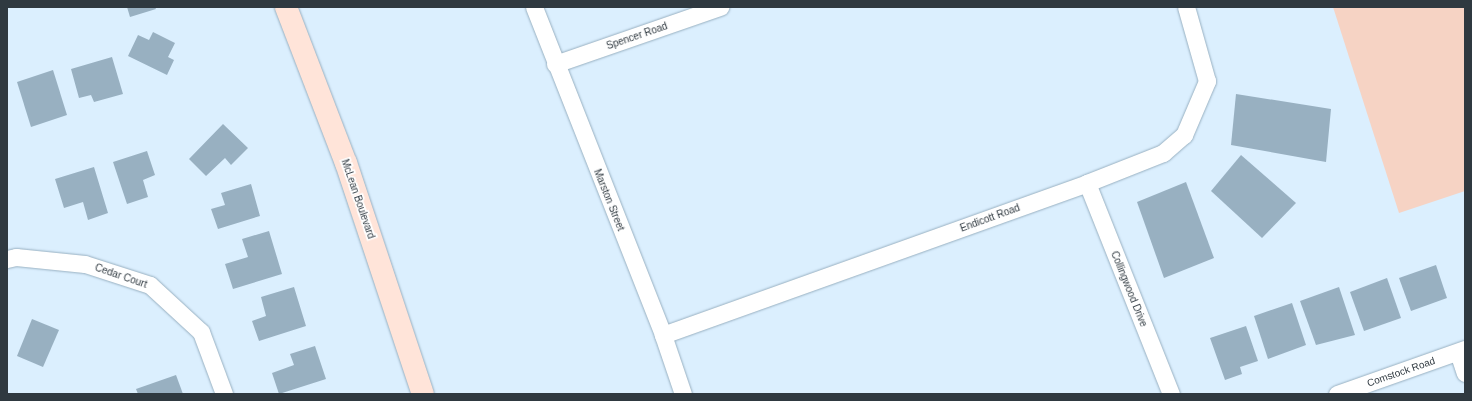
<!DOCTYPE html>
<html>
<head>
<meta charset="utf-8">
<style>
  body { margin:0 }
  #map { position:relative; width:1472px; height:401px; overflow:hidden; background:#dbeffe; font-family:Helvetica,sans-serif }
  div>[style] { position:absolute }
  .green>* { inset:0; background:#f6d3c4 }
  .building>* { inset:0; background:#98b0c1 }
  .roads { filter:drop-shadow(0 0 1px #98b0c1) drop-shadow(0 0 1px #98b0c1) }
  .street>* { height:17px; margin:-8.5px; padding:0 8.5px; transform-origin:8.5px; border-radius:8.5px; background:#fff }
  .secondary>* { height:22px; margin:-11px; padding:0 11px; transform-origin:11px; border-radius:11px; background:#ffe4d9 }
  span { translate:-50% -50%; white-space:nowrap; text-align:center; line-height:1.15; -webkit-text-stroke:3.5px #fff; paint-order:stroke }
  .street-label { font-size:10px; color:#2f3940 }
  .frame { position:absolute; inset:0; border:8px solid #2f3940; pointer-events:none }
</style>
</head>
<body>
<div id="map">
  <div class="green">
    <div style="clip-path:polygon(1333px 7px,1465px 7px,1465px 191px,1399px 213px)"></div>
  </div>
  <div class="building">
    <div style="clip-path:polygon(127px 7px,155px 7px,156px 9px,130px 17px)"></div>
    <div style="clip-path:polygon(153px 32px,175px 43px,168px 57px,174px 60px,167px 75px,128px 56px,138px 35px,149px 40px)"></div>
    <div style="clip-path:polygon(112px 57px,123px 94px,94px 102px,91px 95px,79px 98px,71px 69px)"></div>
    <div style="clip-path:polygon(53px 70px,67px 115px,31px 127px,17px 82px)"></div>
    <div style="clip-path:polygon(1236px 94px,1331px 109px,1326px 162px,1231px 145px)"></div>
    <div style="clip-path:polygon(223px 124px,248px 148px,231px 165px,225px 158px,206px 176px,189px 159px)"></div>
    <div style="clip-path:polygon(147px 151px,155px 175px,143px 180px,148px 197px,127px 204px,113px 162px)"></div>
    <div style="clip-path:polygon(1241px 155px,1296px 203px,1262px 238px,1211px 191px)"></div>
    <div style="clip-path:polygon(94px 167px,108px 213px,88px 220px,83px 202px,64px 208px,55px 179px)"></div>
    <div style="clip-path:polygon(1186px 182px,1214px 258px,1164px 278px,1137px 202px)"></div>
    <div style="clip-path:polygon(251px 184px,260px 216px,218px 229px,211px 209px,225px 205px,221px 193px)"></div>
    <div style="clip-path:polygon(269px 231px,282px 274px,233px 289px,225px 264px,248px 257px,242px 239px)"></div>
    <div style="clip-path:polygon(1436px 265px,1447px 298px,1411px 311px,1399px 278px)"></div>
    <div style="clip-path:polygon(1387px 278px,1401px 318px,1364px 331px,1350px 292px)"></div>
    <div style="clip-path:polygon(294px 287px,306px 326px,259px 341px,252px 321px,266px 316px,261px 297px)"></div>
    <div style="clip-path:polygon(1339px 287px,1355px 335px,1316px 345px,1300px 301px)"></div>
    <div style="clip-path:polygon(1292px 303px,1306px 345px,1268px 359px,1254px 316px)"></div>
    <div style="clip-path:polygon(32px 319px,59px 330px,43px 367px,17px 356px)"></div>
    <div style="clip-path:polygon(1246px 326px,1258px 361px,1240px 367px,1242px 374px,1225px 380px,1210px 338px)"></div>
    <div style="clip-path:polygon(315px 346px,326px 379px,279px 394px,272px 373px,294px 365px,290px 354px)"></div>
    <div style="clip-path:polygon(176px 375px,183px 394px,138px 394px,136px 389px)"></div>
  </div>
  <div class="roads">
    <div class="street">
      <div style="left:534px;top:7px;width:352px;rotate:68.5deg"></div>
      <div style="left:663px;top:335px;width:62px;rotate:71.3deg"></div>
      <div style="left:555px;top:64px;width:175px;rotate:-19.1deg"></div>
      <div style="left:1087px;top:183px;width:227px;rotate:68.3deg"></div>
      <div style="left:7px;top:259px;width:9px;rotate:-13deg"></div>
      <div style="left:16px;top:257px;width:69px;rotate:5.8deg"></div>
      <div style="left:85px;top:264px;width:68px;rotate:17.9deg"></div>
      <div style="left:150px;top:285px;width:69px;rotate:42.7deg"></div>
      <div style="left:201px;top:332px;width:66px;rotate:69.6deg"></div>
      <div style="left:663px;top:335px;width:450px;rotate:-19.7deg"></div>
      <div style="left:1087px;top:183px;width:82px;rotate:-21.5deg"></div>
      <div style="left:1163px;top:153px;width:28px;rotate:-41deg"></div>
      <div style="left:1184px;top:135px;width:59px;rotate:-66.9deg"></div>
      <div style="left:1207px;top:81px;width:77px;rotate:-105.8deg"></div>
      <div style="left:1458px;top:352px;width:22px;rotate:72deg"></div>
      <div style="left:1337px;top:394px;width:136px;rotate:-19.4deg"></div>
    </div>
    <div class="secondary">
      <div style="left:286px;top:7px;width:167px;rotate:69deg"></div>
      <div style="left:346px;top:163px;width:243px;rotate:71.6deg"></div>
    </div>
  </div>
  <div class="street-label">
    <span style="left:637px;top:36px;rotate:-19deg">Spencer Road</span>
    <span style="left:358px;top:199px;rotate:71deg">McLean Boulevard</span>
    <span style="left:609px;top:200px;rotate:68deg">Marston Street</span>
    <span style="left:990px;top:218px;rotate:-20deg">Endicott Road</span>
    <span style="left:121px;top:276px;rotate:19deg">Cedar Court</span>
    <span style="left:1129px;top:289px;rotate:68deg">Collingwood Drive</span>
    <span style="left:1401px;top:372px;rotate:-19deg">Comstock Road</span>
  </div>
  <div class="frame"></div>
</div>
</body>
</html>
